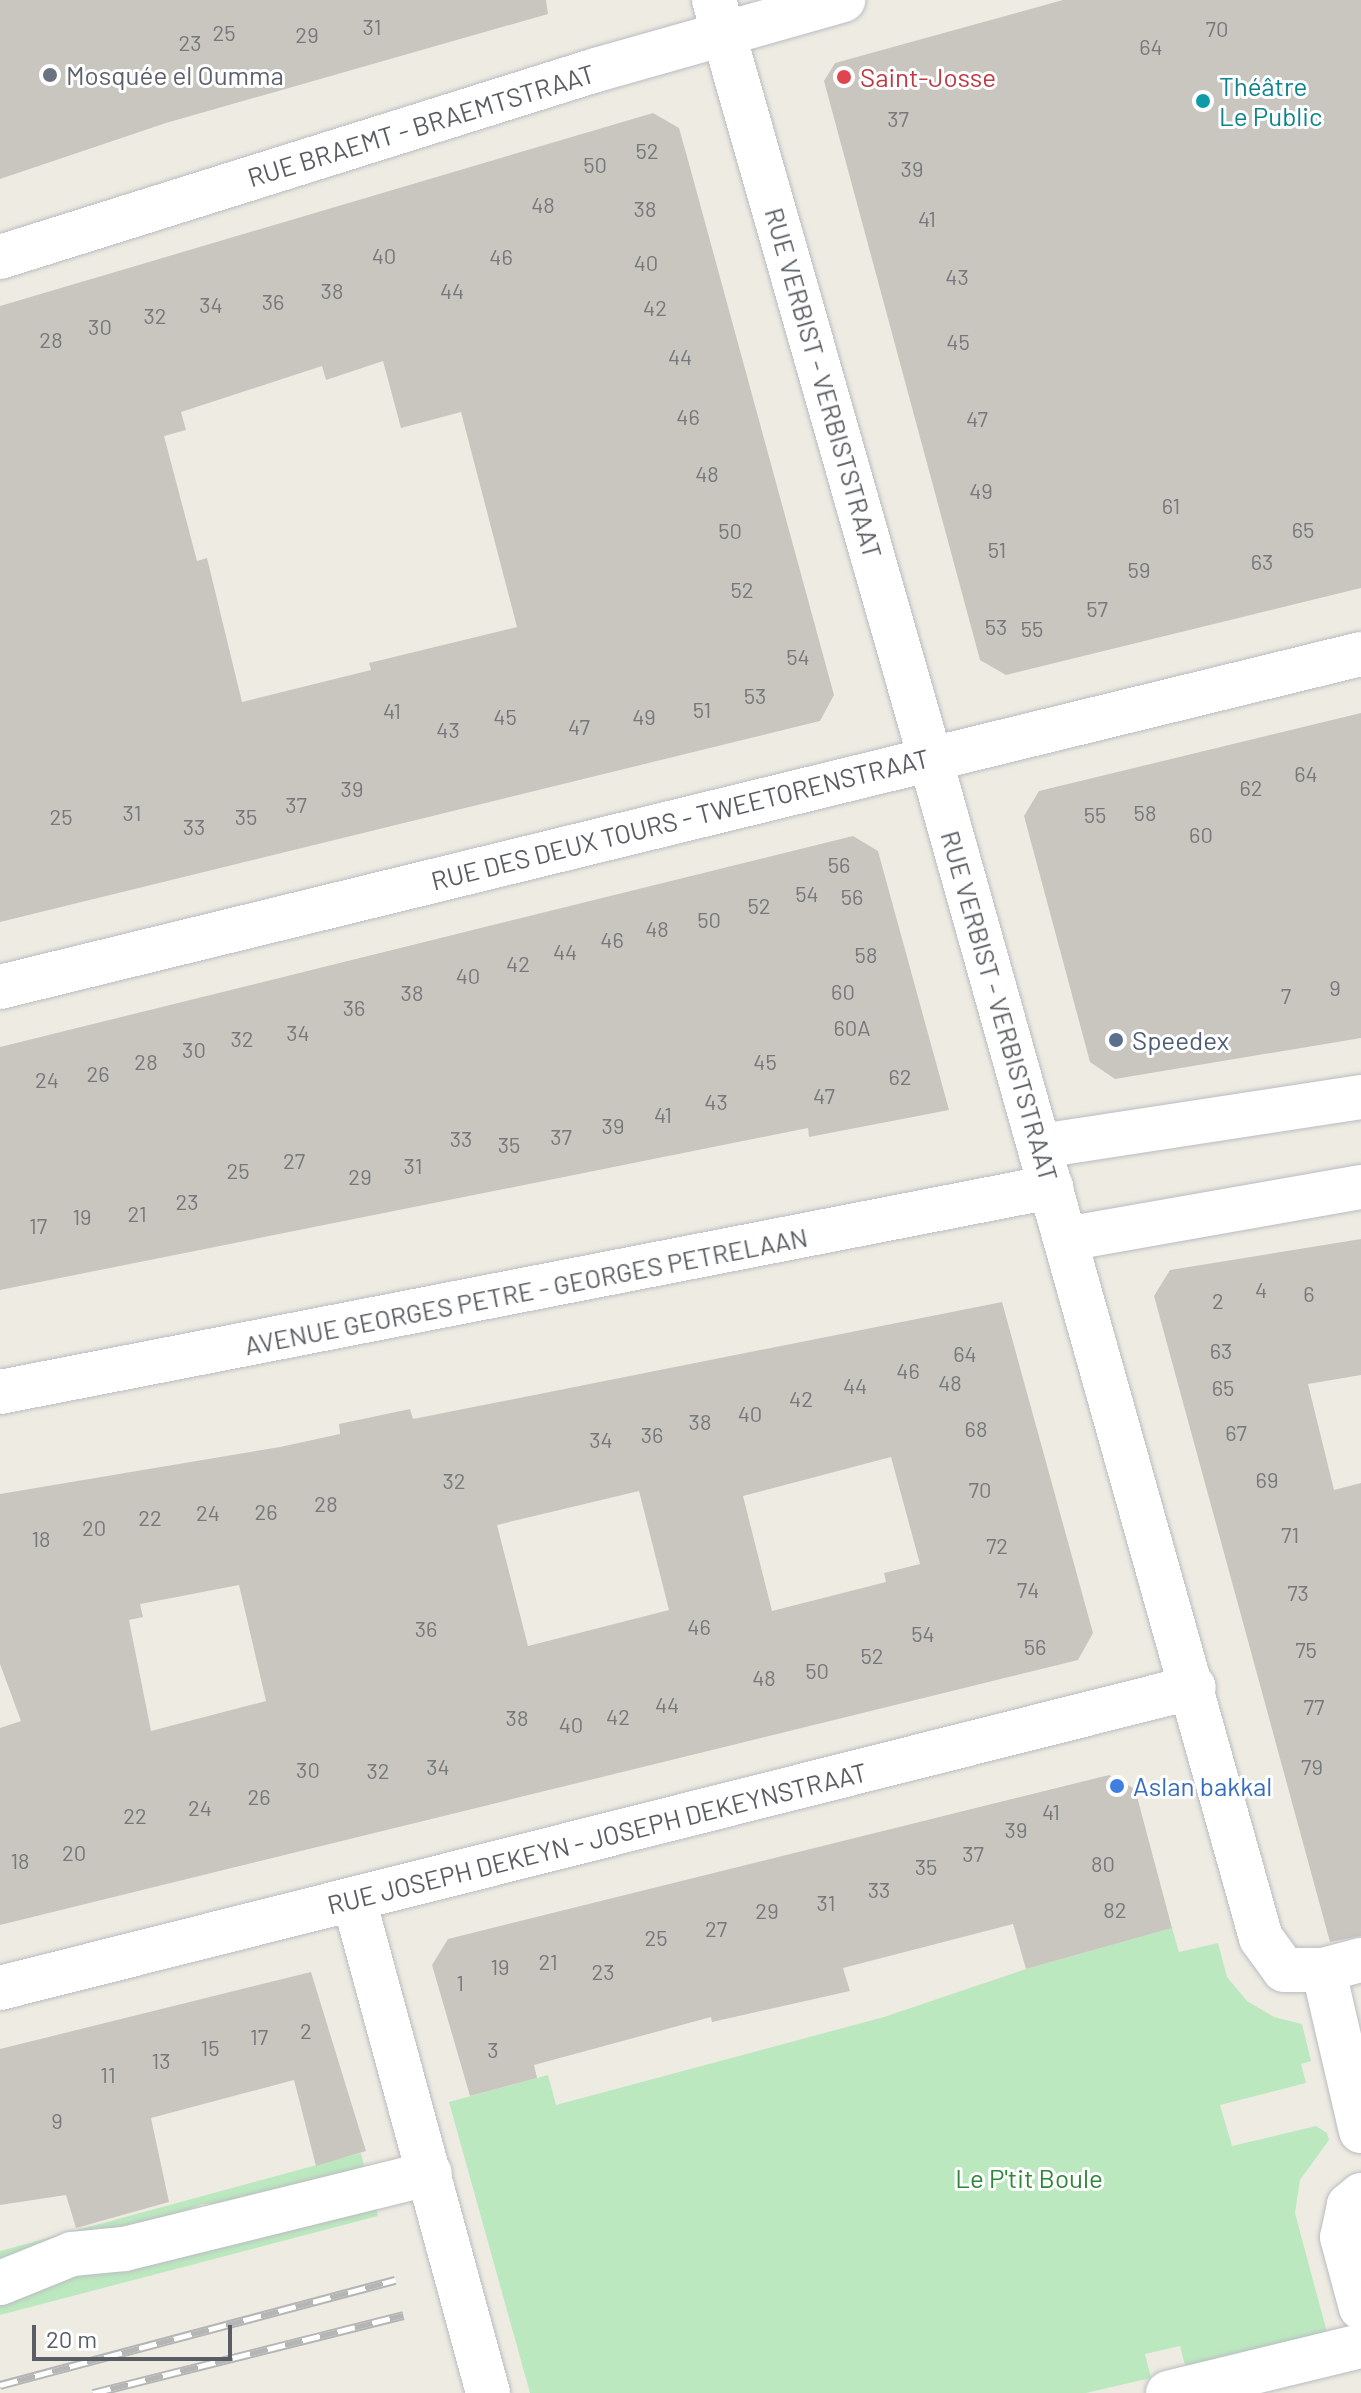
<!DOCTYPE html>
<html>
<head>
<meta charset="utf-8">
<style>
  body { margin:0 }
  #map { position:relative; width:1361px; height:2393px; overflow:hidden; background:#eeece2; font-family:Barlow,sans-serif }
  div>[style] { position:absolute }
  .green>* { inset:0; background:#bce8bf }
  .building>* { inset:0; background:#c9c6bf }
  .roads { filter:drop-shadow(0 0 2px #babcc2) drop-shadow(0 0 2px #babcc2) }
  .street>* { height:44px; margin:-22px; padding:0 22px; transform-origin:22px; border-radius:22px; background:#fff }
  .secondary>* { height:44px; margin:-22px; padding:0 22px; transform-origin:22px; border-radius:22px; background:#fff }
  .rail>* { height:9px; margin-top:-4.5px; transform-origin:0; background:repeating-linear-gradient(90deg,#fff 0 18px,#b4b5b5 0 36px); box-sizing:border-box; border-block:2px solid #b4b5b5 }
  .dots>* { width:22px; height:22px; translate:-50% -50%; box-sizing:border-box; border:4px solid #fff; border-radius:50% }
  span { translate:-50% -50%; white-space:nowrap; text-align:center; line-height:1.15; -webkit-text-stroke:6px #fff; paint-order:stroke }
  .number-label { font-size:22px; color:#76787b }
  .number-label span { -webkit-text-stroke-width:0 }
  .worship-label { font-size:26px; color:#5b616d }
  .left { translate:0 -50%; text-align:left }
  .health-label { font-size:26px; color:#be3a42 }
  .culture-label { font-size:26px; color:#0d838f }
  .street-label { font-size:26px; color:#5a5e64 }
  .service-label { font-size:26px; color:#4e5e75 }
  .shop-label { font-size:26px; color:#366cbe }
  .park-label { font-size:26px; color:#2e8739 }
  .scale { position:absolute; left:32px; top:2325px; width:200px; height:36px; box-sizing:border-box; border:4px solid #5a5e64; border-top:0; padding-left:10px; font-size:24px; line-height:28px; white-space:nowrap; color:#5a5e64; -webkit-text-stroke:6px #fff; paint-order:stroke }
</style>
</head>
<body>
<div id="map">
  <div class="green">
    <div style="clip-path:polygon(1172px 1928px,1179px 1952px,1218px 1943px,1227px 1977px,1247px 2001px,1274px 2017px,1302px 2024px,1311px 2061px,1301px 2064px,1306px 2083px,1220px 2105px,1232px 2146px,1316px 2126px,1327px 2133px,1329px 2140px,1300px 2180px,1295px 2213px,1328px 2336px,1186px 2369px,1180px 2346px,1145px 2354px,1151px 2378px,1086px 2393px,530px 2393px,449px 2102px,548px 2075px,556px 2105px,884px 2017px,1026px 1969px)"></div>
    <div style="clip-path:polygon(361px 2153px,364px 2166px,264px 2204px,202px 2204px,112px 2241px,0 2266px,0 2251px)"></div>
    <div style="clip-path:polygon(374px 2200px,378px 2216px,0 2315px,0 2294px)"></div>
  </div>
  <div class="building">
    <div style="clip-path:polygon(0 0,546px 0,548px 14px,166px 123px,0 179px)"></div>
    <div style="clip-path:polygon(1063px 0,1361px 0,1361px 588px,1006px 675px,980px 660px,824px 81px,835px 63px)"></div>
    <div style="clip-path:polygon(evenodd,653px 113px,679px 128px,691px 171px,834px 695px,820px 721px,0 922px,0 306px,653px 113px,383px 361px,401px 428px,461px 412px,517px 627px,369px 663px,371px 670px,242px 702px,207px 558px,197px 561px,164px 436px,186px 430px,181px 412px,322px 366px,326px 380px,383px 361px)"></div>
    <div style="clip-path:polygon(1361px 713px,1361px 1038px,1115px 1079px,1090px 1062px,1024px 816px,1039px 791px)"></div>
    <div style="clip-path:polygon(853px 836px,878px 851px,949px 1110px,809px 1137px,808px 1128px,0 1290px,0 1047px)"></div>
    <div style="clip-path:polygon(1361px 1239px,1361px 1375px,1308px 1384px,1334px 1490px,1361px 1483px,1361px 1936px,1330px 1942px,1154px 1296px,1170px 1270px)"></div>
    <div style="clip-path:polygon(evenodd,1002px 1302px,1093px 1633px,1078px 1660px,0 1925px,0 1728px,21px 1721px,0 1664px,0 1494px,280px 1447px,340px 1434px,339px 1424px,410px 1409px,413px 1419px,1002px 1302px,891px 1457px,920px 1564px,884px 1573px,886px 1582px,772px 1611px,743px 1496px,891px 1457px,1002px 1302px,639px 1491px,669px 1610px,528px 1646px,497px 1525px,639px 1491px,1002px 1302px,239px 1585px,266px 1701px,151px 1731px,129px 1620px,143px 1617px,140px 1604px,239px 1585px)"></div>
    <div style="clip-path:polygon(1109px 1775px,1135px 1789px,1172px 1928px,1026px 1969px,1013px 1924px,843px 1968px,850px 1991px,712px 2022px,711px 2017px,534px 2065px,537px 2078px,470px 2096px,432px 1965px,448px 1939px)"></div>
    <div style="clip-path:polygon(311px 1972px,366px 2151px,316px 2166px,294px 2080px,151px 2118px,169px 2202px,76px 2228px,66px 2195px,0 2205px,0 2049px)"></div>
  </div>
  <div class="roads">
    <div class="street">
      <div style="left:930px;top:758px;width:1226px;rotate:74.33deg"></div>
      <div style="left:1261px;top:1938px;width:39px;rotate:54deg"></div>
      <div style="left:1284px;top:1970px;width:39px"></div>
      <div style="left:1323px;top:1970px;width:39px;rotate:-15deg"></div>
      <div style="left:1041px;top:1146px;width:324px;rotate:-8.7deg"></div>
      <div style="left:1066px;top:1239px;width:300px;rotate:-10deg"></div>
      <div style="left:0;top:1392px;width:1071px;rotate:-11.04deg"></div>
      <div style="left:354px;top:1900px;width:511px;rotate:74.79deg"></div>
      <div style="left:1327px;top:1985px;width:150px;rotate:76.9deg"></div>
      <div style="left:0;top:1988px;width:1231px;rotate:-14.15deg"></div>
      <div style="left:1361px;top:2195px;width:16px;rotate:140deg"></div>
      <div style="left:1349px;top:2205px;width:33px;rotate:102deg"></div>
      <div style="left:1342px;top:2237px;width:73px;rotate:75deg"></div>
      <div style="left:0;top:2283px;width:78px;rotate:-21.9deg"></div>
      <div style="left:72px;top:2254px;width:52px;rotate:-5.5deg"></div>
      <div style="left:124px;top:2249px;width:315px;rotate:-13.9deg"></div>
      <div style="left:1168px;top:2393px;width:199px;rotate:-13.7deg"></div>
    </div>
    <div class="secondary">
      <div style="left:714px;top:0;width:788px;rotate:74.09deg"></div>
      <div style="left:0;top:257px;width:625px;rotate:-17.42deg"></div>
      <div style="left:596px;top:70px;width:257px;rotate:-15.8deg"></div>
      <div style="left:0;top:987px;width:1401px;rotate:-13.75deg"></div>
    </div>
  </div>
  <div class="rail">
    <div style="left:0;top:2385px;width:409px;rotate:-14.9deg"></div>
    <div style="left:93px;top:2393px;width:320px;rotate:-14.1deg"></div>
  </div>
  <div class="dots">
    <div style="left:50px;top:75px;background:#6b7280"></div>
    <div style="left:844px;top:77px;background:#e0444e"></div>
    <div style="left:1203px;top:101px;background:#0f9aa8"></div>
    <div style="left:1116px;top:1040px;background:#5c6f8a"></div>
    <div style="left:1117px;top:1786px;background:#3f7fe0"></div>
  </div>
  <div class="number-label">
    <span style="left:372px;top:27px">31</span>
    <span style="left:1217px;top:29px">70</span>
    <span style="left:224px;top:33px">25</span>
    <span style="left:307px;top:35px">29</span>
    <span style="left:190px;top:43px">23</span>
    <span style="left:1151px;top:47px">64</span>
    <span style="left:898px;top:119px">37</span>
    <span style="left:647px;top:151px">52</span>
    <span style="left:595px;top:165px">50</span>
    <span style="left:912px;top:169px">39</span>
    <span style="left:543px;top:205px">48</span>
    <span style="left:645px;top:209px">38</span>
    <span style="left:927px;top:219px">41</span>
    <span style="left:384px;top:256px">40</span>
    <span style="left:501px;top:257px">46</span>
    <span style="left:646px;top:263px">40</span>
    <span style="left:957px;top:277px">43</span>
    <span style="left:332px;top:291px">38</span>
    <span style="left:452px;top:291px">44</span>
    <span style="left:273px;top:302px">36</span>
    <span style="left:211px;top:305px">34</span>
    <span style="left:655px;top:308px">42</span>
    <span style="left:155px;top:316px">32</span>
    <span style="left:100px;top:327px">30</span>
    <span style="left:51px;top:340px">28</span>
    <span style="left:958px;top:342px">45</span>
    <span style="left:680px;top:357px">44</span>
    <span style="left:688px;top:417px">46</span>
    <span style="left:977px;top:419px">47</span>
    <span style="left:707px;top:474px">48</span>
    <span style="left:981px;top:491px">49</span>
    <span style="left:1171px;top:506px">61</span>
    <span style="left:1303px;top:530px">65</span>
    <span style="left:730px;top:531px">50</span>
    <span style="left:997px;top:550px">51</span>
    <span style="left:1262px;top:562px">63</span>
    <span style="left:1139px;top:570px">59</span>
    <span style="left:742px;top:590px">52</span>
    <span style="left:1097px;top:609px">57</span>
    <span style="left:996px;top:627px">53</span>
    <span style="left:1032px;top:629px">55</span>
    <span style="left:798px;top:657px">54</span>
    <span style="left:755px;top:696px">53</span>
    <span style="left:702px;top:710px">51</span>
    <span style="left:392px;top:711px">41</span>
    <span style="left:505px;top:717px">45</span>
    <span style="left:644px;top:717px">49</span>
    <span style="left:579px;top:727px">47</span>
    <span style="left:448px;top:730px">43</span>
    <span style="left:1306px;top:774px">64</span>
    <span style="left:1251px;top:788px">62</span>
    <span style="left:352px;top:789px">39</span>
    <span style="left:296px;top:805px">37</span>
    <span style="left:132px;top:813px">31</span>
    <span style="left:1145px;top:813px">58</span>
    <span style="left:1095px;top:815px">55</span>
    <span style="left:61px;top:817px">25</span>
    <span style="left:246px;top:817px">35</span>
    <span style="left:194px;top:827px">33</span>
    <span style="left:1201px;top:835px">60</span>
    <span style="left:839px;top:865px">56</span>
    <span style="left:807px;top:894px">54</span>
    <span style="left:852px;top:897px">56</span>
    <span style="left:759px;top:906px">52</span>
    <span style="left:709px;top:920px">50</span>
    <span style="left:657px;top:929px">48</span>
    <span style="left:612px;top:940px">46</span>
    <span style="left:565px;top:952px">44</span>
    <span style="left:866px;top:955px">58</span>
    <span style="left:518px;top:964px">42</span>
    <span style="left:468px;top:976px">40</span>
    <span style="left:1335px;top:988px">9</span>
    <span style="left:843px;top:992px">60</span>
    <span style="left:412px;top:993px">38</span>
    <span style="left:1286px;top:996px">7</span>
    <span style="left:354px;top:1008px">36</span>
    <span style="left:852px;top:1028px">60A</span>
    <span style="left:298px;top:1033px">34</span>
    <span style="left:242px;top:1039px">32</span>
    <span style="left:194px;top:1050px">30</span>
    <span style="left:146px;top:1062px">28</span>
    <span style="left:765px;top:1062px">45</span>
    <span style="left:98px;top:1074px">26</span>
    <span style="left:900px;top:1077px">62</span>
    <span style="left:47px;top:1080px">24</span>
    <span style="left:824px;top:1096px">47</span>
    <span style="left:716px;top:1102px">43</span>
    <span style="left:663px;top:1115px">41</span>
    <span style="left:613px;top:1126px">39</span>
    <span style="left:561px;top:1137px">37</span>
    <span style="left:461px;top:1139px">33</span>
    <span style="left:509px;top:1145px">35</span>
    <span style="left:294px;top:1161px">27</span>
    <span style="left:413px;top:1166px">31</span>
    <span style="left:238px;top:1171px">25</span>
    <span style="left:360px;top:1177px">29</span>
    <span style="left:187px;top:1202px">23</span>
    <span style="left:137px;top:1214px">21</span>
    <span style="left:82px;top:1217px">19</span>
    <span style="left:38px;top:1226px">17</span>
    <span style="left:1261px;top:1290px">4</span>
    <span style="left:1309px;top:1294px">6</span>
    <span style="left:1218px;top:1301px">2</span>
    <span style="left:1221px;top:1351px">63</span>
    <span style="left:965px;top:1354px">64</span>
    <span style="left:908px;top:1371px">46</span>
    <span style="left:950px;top:1383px">48</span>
    <span style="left:855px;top:1386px">44</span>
    <span style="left:1223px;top:1388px">65</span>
    <span style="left:801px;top:1399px">42</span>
    <span style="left:750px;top:1414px">40</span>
    <span style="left:700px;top:1422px">38</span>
    <span style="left:976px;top:1429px">68</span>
    <span style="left:1236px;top:1433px">67</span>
    <span style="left:652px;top:1435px">36</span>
    <span style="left:601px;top:1440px">34</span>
    <span style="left:1267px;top:1480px">69</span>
    <span style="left:454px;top:1481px">32</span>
    <span style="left:980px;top:1490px">70</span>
    <span style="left:326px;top:1504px">28</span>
    <span style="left:266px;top:1512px">26</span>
    <span style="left:208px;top:1513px">24</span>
    <span style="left:150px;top:1518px">22</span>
    <span style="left:94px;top:1528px">20</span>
    <span style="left:1290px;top:1535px">71</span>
    <span style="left:41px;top:1539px">18</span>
    <span style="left:997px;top:1546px">72</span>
    <span style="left:1028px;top:1590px">74</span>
    <span style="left:1298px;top:1593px">73</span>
    <span style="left:699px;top:1627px">46</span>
    <span style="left:426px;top:1629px">36</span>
    <span style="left:923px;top:1634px">54</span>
    <span style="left:1035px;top:1647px">56</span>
    <span style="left:1306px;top:1650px">75</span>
    <span style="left:872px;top:1656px">52</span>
    <span style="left:817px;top:1671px">50</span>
    <span style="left:764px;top:1678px">48</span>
    <span style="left:667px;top:1705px">44</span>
    <span style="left:1314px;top:1707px">77</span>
    <span style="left:618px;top:1717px">42</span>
    <span style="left:517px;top:1718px">38</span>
    <span style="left:571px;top:1725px">40</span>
    <span style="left:438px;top:1767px">34</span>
    <span style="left:1312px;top:1767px">79</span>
    <span style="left:308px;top:1770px">30</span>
    <span style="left:378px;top:1771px">32</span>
    <span style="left:259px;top:1797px">26</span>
    <span style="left:200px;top:1808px">24</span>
    <span style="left:1051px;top:1812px">41</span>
    <span style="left:135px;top:1816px">22</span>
    <span style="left:1016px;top:1830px">39</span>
    <span style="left:74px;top:1853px">20</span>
    <span style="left:973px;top:1854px">37</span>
    <span style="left:20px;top:1861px">18</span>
    <span style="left:1103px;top:1864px">80</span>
    <span style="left:926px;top:1867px">35</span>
    <span style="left:879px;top:1890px">33</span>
    <span style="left:826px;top:1903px">31</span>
    <span style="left:1115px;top:1910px">82</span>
    <span style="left:767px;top:1911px">29</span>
    <span style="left:716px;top:1929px">27</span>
    <span style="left:656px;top:1938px">25</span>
    <span style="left:548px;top:1962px">21</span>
    <span style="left:500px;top:1967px">19</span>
    <span style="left:603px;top:1972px">23</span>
    <span style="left:460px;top:1983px">1</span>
    <span style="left:306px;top:2031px">2</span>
    <span style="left:259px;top:2037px">17</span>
    <span style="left:210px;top:2048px">15</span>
    <span style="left:493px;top:2050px">3</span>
    <span style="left:161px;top:2061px">13</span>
    <span style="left:108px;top:2075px">11</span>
    <span style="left:57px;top:2121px">9</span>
  </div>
  <div class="worship-label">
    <span class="left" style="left:66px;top:75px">Mosquée el Oumma</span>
  </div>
  <div class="health-label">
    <span class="left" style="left:860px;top:77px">Saint-Josse</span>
  </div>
  <div class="culture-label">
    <span class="left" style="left:1219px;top:101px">Théâtre<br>Le Public</span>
  </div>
  <div class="street-label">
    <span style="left:421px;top:125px;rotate:-17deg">RUE BRAEMT - BRAEMTSTRAAT</span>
    <span style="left:824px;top:383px;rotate:74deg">RUE VERBIST - VERBISTSTRAAT</span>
    <span style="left:680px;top:819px;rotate:-14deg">RUE DES DEUX TOURS - TWEETORENSTRAAT</span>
    <span style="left:1000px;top:1006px;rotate:74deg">RUE VERBIST - VERBISTSTRAAT</span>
    <span style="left:526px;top:1291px;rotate:-11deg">AVENUE GEORGES PETRE - GEORGES PETRELAAN</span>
    <span style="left:597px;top:1838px;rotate:-14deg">RUE JOSEPH DEKEYN - JOSEPH DEKEYNSTRAAT</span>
  </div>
  <div class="service-label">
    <span class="left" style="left:1132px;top:1040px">Speedex</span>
  </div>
  <div class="shop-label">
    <span class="left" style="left:1133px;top:1786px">Aslan bakkal</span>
  </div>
  <div class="park-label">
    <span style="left:1029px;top:2178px">Le P'tit Boule</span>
  </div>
  <div class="scale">20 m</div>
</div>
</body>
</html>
